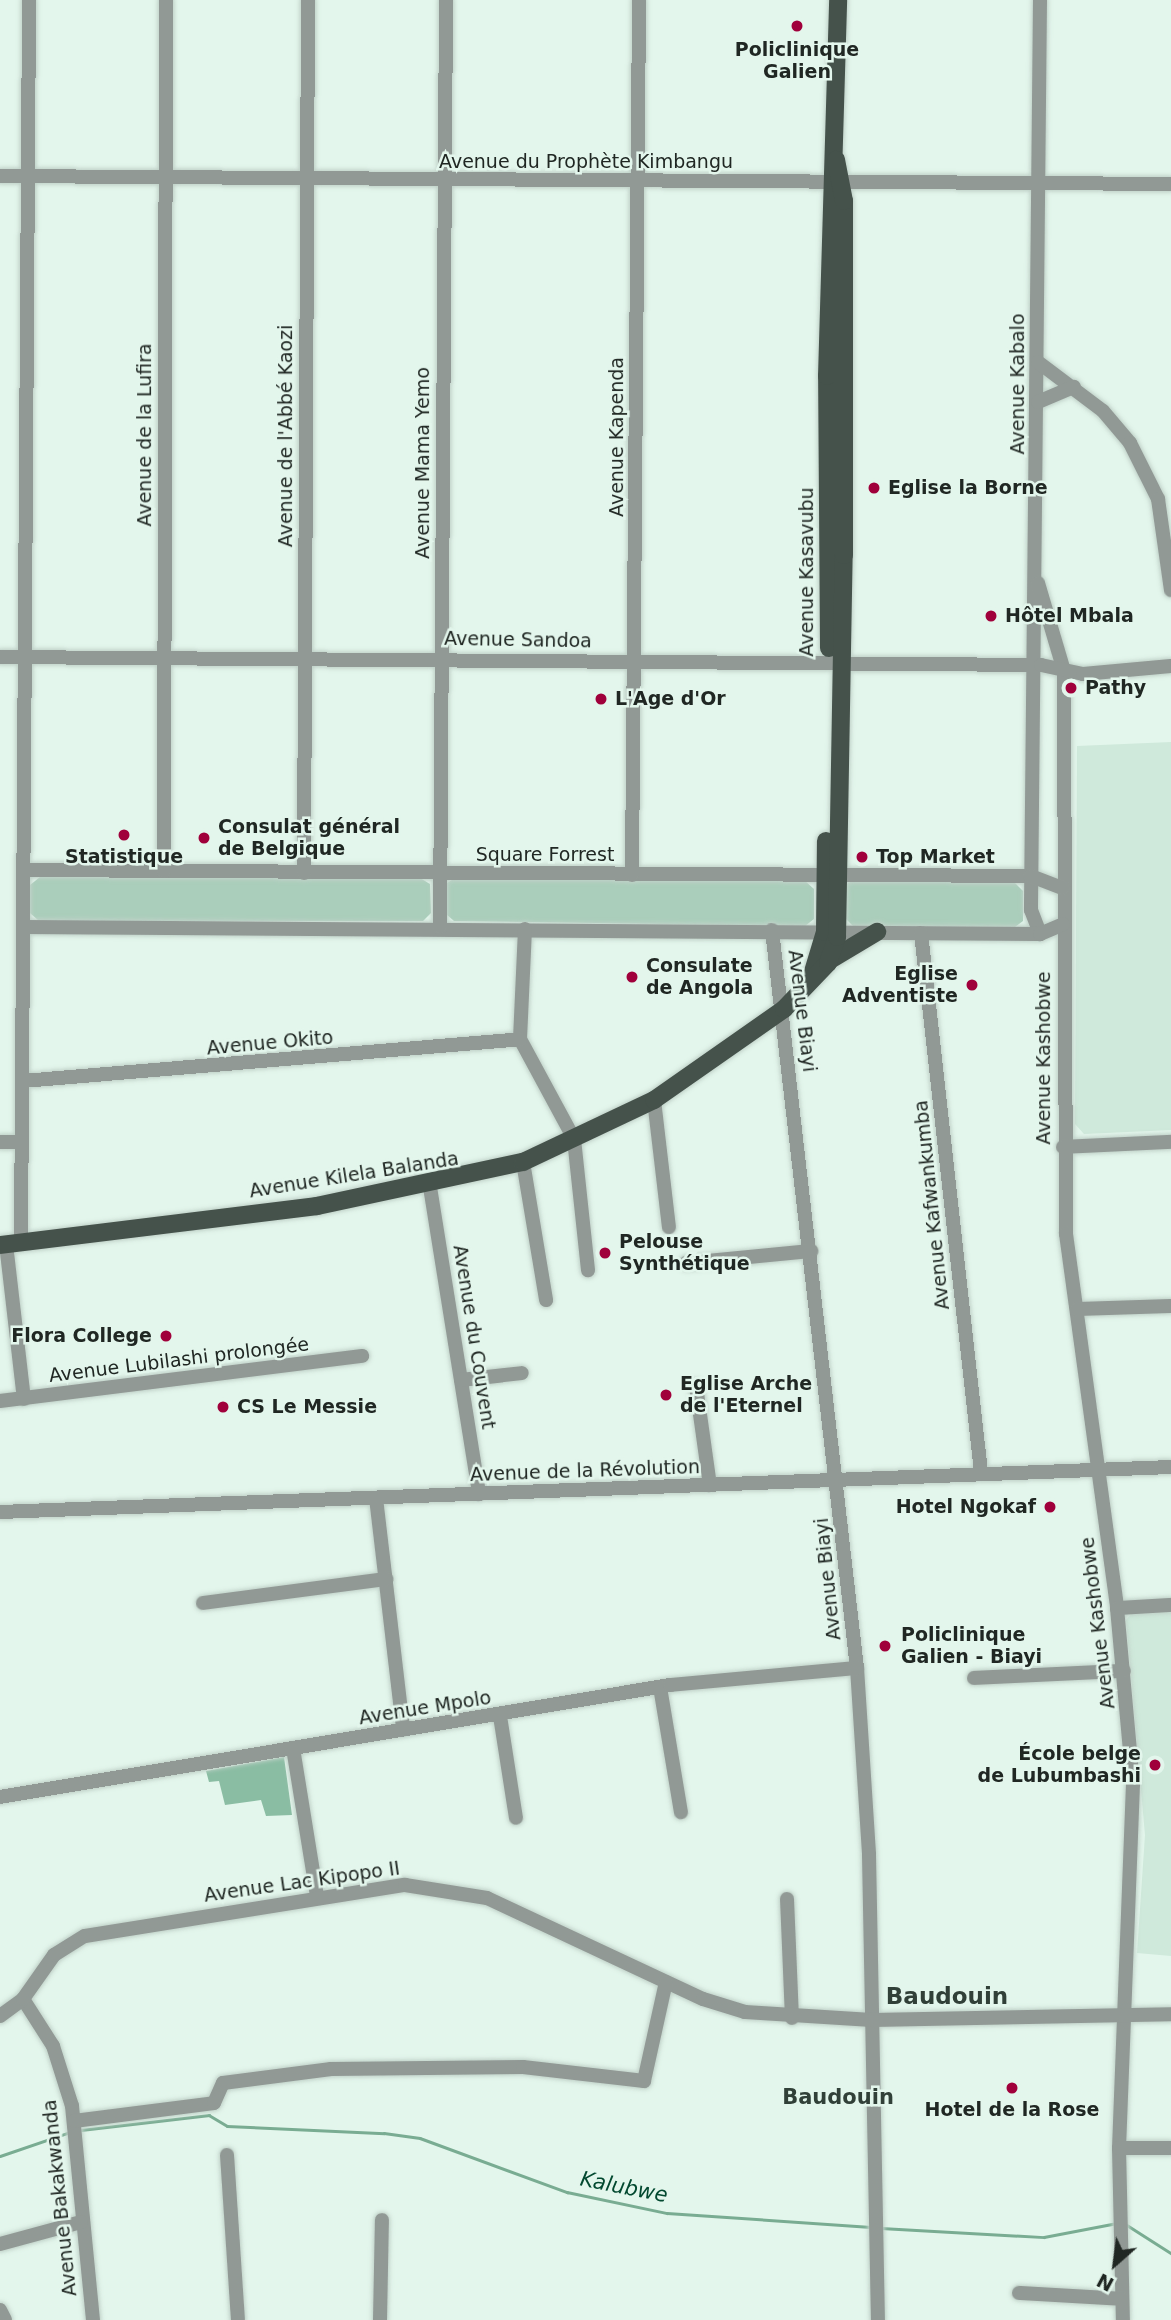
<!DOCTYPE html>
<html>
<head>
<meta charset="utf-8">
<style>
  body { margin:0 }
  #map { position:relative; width:1171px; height:2320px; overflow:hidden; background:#e3f6ec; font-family:"DejaVu Sans",sans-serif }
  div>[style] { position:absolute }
  .built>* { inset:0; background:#cfe9db }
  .green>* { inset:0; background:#aacebb }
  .forest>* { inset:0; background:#8abda3 }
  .stream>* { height:2.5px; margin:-1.25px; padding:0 1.25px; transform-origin:1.25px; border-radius:1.25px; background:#79ac92 }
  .roads { filter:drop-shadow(0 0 2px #c0d1c8) drop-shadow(0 0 2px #c0d1c8) }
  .minor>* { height:14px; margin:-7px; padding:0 7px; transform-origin:7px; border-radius:7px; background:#919995 }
  .major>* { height:18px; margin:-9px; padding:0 9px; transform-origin:9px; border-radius:9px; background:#45524b }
  .dots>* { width:19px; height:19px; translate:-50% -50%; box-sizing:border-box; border:4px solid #e3f6ec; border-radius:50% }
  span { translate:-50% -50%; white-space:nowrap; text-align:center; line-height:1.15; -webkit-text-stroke:5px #e3f6ec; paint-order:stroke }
  .poi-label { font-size:19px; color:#202723; font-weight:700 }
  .left { translate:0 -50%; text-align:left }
  .right { translate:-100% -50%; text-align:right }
  .street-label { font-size:19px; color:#202723 }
  .neighbourhood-label { font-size:21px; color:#314038; font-weight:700 }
  .water-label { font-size:21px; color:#034930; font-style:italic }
  .quarter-label { font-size:23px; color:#314038; font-weight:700 }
  .north { position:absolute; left:1080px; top:2229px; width:70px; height:70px; -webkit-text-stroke:5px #e3f6ec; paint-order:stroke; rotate:208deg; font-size:19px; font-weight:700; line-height:28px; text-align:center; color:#202723 }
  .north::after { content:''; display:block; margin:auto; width:24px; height:32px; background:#202723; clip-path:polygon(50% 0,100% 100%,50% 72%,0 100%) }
</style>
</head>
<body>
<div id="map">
  <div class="built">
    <div style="clip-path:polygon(1171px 742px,1171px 1130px,1084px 1134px,1075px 1124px,1077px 746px)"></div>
    <div style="clip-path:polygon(1171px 1611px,1171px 1956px,1137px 1953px,1145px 1835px,1126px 1620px,1131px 1614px)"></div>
  </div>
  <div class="green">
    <div style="clip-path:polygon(40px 877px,420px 878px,430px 884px,431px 913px,423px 921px,39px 921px,30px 913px,30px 885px)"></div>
    <div style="clip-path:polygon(455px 878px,804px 880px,814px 889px,814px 919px,805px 926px,454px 921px,446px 914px,447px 883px)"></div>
    <div style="clip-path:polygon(853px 880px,1014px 882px,1023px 891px,1023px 921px,1015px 927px,853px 926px,844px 917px,844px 886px)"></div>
  </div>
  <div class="forest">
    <div style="clip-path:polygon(284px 1757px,292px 1815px,266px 1816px,261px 1800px,225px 1805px,219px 1781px,209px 1782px,206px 1771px)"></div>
  </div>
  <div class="stream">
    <div style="left:81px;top:2130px;width:129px;rotate:-6.7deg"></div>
    <div style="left:209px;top:2115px;width:21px;rotate:31deg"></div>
    <div style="left:227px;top:2126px;width:157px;rotate:2.6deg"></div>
    <div style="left:384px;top:2133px;width:36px;rotate:8deg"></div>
    <div style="left:420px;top:2138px;width:157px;rotate:20.2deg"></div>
    <div style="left:567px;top:2192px;width:102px;rotate:11.9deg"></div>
    <div style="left:667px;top:2213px;width:204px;rotate:3.9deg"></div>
    <div style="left:0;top:2156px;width:71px;rotate:-18.9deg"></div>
    <div style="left:1127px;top:2225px;width:52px;rotate:32.5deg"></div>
    <div style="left:881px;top:2228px;width:163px;rotate:3.2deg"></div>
    <div style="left:1044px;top:2237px;width:74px;rotate:-10.9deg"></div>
  </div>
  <div class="roads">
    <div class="minor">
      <div style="left:1040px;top:0;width:910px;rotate:90.57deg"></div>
      <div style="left:1031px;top:910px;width:26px;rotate:69deg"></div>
      <div style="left:0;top:176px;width:1171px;rotate:0.39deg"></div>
      <div style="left:1038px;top:362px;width:81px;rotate:37deg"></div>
      <div style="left:1103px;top:411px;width:42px;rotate:49.8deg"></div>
      <div style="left:1130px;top:443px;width:63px;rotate:63.4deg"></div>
      <div style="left:1158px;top:499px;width:92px;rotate:81.9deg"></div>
      <div style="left:1038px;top:402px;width:39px;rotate:-23deg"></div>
      <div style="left:1038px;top:583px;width:92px;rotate:73.5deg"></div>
      <div style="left:1064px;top:671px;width:563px;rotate:89.8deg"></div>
      <div style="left:1066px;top:1234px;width:377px;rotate:82.2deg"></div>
      <div style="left:1117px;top:1608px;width:177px;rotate:84.8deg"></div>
      <div style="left:1133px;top:1784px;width:364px;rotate:92.2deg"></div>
      <div style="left:1119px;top:2148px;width:172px;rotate:88.7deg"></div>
      <div style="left:0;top:657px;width:1041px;rotate:0.44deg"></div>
      <div style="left:1041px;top:665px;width:43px;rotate:12.1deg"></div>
      <div style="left:1083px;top:674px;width:88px;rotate:-5.2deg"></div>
      <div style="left:24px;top:870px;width:1007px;rotate:0.34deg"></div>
      <div style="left:1031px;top:876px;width:34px;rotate:21deg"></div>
      <div style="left:164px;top:871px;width:871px;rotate:-89.87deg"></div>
      <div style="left:304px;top:873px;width:873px;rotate:-89.74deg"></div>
      <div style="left:632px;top:875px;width:875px;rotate:-89.54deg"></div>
      <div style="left:24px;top:927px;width:1016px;rotate:0.39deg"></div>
      <div style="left:1040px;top:934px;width:25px;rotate:-23deg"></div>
      <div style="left:440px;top:927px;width:927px;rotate:-89.63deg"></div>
      <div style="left:525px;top:929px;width:110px;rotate:92.6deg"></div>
      <div style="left:520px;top:1039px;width:114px;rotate:61.6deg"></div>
      <div style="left:574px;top:1139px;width:132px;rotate:83.9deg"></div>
      <div style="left:772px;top:930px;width:743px;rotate:83.43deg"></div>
      <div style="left:857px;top:1668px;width:187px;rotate:86.3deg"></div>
      <div style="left:869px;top:1855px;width:465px;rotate:88.9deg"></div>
      <div style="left:921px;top:933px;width:542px;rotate:83.65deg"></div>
      <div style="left:23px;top:1081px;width:499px;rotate:-4.8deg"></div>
      <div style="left:654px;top:1100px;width:128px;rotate:83.3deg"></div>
      <div style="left:0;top:1142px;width:22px"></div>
      <div style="left:1063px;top:1147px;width:108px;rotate:-2.7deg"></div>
      <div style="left:523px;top:1162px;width:140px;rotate:80.5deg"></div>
      <div style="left:430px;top:1187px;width:311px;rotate:80.9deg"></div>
      <div style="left:21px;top:1242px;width:1242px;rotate:-89.63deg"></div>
      <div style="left:6px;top:1244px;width:156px;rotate:83.4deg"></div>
      <div style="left:686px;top:1263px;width:126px;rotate:-5.5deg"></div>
      <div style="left:1077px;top:1309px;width:94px;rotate:-1.8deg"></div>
      <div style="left:461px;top:1380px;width:61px;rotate:-6.5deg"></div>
      <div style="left:696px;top:1386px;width:100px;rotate:82deg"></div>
      <div style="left:0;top:1401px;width:365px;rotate:-7.1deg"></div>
      <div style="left:376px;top:1498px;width:233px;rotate:83.3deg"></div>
      <div style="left:0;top:1512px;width:1172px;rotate:-2.2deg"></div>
      <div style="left:203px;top:1603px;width:185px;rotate:-7.5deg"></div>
      <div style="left:1117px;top:1608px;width:54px;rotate:-3.2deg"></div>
      <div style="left:974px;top:1678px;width:150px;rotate:-2.7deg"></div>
      <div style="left:660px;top:1687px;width:127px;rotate:80.5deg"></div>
      <div style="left:500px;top:1716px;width:103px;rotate:81.1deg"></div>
      <div style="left:293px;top:1748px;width:151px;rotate:80.8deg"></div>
      <div style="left:0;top:1797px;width:679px;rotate:-9.49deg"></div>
      <div style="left:670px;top:1685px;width:188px;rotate:-5.2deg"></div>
      <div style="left:787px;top:1899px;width:119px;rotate:87.6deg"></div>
      <div style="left:23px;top:1999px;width:56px;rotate:57.4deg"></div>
      <div style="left:53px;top:2046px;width:63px;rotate:72.4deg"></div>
      <div style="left:72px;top:2106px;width:215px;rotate:84.4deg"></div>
      <div style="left:0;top:2016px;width:29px;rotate:-36deg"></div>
      <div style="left:23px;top:1999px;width:54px;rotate:-54.8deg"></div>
      <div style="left:54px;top:1955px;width:36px;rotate:-32deg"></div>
      <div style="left:85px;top:1936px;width:324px;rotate:-9.1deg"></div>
      <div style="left:405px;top:1885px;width:83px;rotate:9deg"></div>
      <div style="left:487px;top:1898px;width:238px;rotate:25.1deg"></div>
      <div style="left:703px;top:1999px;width:44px;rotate:17.2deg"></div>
      <div style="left:745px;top:2012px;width:127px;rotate:3.6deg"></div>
      <div style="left:872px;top:2020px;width:299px;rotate:-1.1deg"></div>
      <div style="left:74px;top:2121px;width:141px;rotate:-7.3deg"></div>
      <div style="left:214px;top:2103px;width:22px;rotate:-66deg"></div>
      <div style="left:223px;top:2083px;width:109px;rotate:-7.4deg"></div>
      <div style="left:331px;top:2069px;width:192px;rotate:-0.6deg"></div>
      <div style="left:523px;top:2067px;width:122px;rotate:6.6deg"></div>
      <div style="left:644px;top:2081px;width:101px;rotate:-77.5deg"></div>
      <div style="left:1119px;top:2148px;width:52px"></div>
      <div style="left:227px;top:2155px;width:165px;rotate:86.2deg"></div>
      <div style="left:0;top:2244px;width:84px;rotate:-15.2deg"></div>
      <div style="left:1019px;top:2293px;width:103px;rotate:3.3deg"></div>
      <div style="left:0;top:2310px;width:11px;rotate:63deg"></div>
      <div style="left:380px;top:2320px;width:100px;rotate:-88.9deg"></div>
    </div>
    <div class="major">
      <div style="left:829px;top:648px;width:272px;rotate:-90.4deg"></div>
      <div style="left:827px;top:376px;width:376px;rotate:-88.3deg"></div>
      <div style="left:830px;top:960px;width:55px;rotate:-30.8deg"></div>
      <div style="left:812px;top:975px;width:45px;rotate:-73.2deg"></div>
      <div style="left:825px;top:932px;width:91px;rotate:-89.4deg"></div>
      <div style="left:0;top:1245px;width:319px;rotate:-7deg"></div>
      <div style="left:317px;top:1206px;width:211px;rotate:-12.1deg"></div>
      <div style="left:523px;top:1162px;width:145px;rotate:-25.3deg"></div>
      <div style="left:654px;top:1100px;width:159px;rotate:-35deg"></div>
      <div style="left:784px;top:1009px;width:64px;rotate:-46.3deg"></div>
      <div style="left:828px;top:963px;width:28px;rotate:-71deg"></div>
      <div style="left:837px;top:937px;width:382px;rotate:-89deg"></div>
      <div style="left:844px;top:555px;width:354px;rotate:-90deg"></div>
      <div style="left:844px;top:201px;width:42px;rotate:-101deg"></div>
    </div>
  </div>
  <div class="dots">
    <div style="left:797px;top:26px;background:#a0003b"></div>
    <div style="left:874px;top:488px;background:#a0003b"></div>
    <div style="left:991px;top:616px;background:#a0003b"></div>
    <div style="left:1071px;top:688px;background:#a0003b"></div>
    <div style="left:601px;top:699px;background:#a0003b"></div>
    <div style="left:124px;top:835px;background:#a0003b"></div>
    <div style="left:204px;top:838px;background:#a0003b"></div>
    <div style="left:862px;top:857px;background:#a0003b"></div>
    <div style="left:632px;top:977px;background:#a0003b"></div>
    <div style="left:972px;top:985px;background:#a0003b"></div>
    <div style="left:605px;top:1253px;background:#a0003b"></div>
    <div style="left:166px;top:1336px;background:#a0003b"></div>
    <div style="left:666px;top:1395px;background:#a0003b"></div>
    <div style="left:223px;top:1407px;background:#a0003b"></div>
    <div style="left:1050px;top:1507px;background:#a0003b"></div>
    <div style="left:885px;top:1646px;background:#a0003b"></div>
    <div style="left:1155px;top:1765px;background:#a0003b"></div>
    <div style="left:1012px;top:2088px;background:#a0003b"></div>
  </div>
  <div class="poi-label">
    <span style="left:797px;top:61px">Policlinique<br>Galien</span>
    <span class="left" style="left:888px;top:488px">Eglise la Borne</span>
    <span class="left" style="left:1005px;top:616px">Hôtel Mbala</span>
    <span class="left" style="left:1085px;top:688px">Pathy</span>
    <span class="left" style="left:615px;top:699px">L'Age d'Or</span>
    <span class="left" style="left:218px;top:838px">Consulat général<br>de Belgique</span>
    <span style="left:124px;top:857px">Statistique</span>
    <span class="left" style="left:876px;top:857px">Top Market</span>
    <span class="left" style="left:646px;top:977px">Consulate<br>de Angola</span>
    <span class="right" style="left:958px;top:985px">Eglise<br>Adventiste</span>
    <span class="left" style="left:619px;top:1253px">Pelouse<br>Synthétique</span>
    <span class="right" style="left:152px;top:1336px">Flora College</span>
    <span class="left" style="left:680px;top:1395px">Eglise Arche<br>de l'Eternel</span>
    <span class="left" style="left:237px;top:1407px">CS Le Messie</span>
    <span class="right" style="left:1036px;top:1507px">Hotel Ngokaf</span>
    <span class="left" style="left:901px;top:1646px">Policlinique<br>Galien - Biayi</span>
    <span class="right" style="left:1141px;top:1765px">École belge<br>de Lubumbashi</span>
    <span style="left:1012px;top:2110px">Hotel de la Rose</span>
  </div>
  <div class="street-label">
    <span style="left:586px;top:162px">Avenue du Prophète Kimbangu</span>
    <span style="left:1018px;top:384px;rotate:-90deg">Avenue Kabalo</span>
    <span style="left:145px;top:435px;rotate:-90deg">Avenue de la Lufira</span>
    <span style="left:286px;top:436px;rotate:-90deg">Avenue de l'Abbé Kaozi</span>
    <span style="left:617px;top:437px;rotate:-90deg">Avenue Kapenda</span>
    <span style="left:423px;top:463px;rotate:-90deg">Avenue Mama Yemo</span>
    <span style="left:807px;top:572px;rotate:-90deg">Avenue Kasavubu</span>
    <span style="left:518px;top:640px;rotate:1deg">Avenue Sandoa</span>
    <span style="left:545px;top:855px">Square Forrest</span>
    <span style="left:802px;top:1011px;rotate:83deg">Avenue Biayi</span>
    <span style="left:270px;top:1043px;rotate:-5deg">Avenue Okito</span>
    <span style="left:1044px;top:1058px;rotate:-90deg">Avenue Kashobwe</span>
    <span style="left:354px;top:1175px;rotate:-9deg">Avenue Kilela Balanda</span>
    <span style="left:932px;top:1205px;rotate:-96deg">Avenue Kafwankumba</span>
    <span style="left:474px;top:1337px;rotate:81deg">Avenue du Couvent</span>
    <span style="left:179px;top:1360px;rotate:-7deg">Avenue Lubilashi prolongée</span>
    <span style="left:585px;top:1471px;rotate:-2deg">Avenue de la Révolution</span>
    <span style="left:828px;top:1579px;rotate:-96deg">Avenue Biayi</span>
    <span style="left:1098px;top:1623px;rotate:-97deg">Avenue Kashobwe</span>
    <span style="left:425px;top:1708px;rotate:-9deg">Avenue Mpolo</span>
    <span style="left:302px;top:1882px;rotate:-8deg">Avenue Lac Kipopo II</span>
    <span style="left:60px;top:2198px;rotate:-96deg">Avenue Bakakwanda</span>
  </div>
  <div class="neighbourhood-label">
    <span style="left:838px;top:2097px">Baudouin</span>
  </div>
  <div class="water-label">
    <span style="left:624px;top:2187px;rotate:11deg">Kalubwe</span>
  </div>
  <div class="quarter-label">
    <span style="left:947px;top:1996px">Baudouin</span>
  </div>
  <div class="north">N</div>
</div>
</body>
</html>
